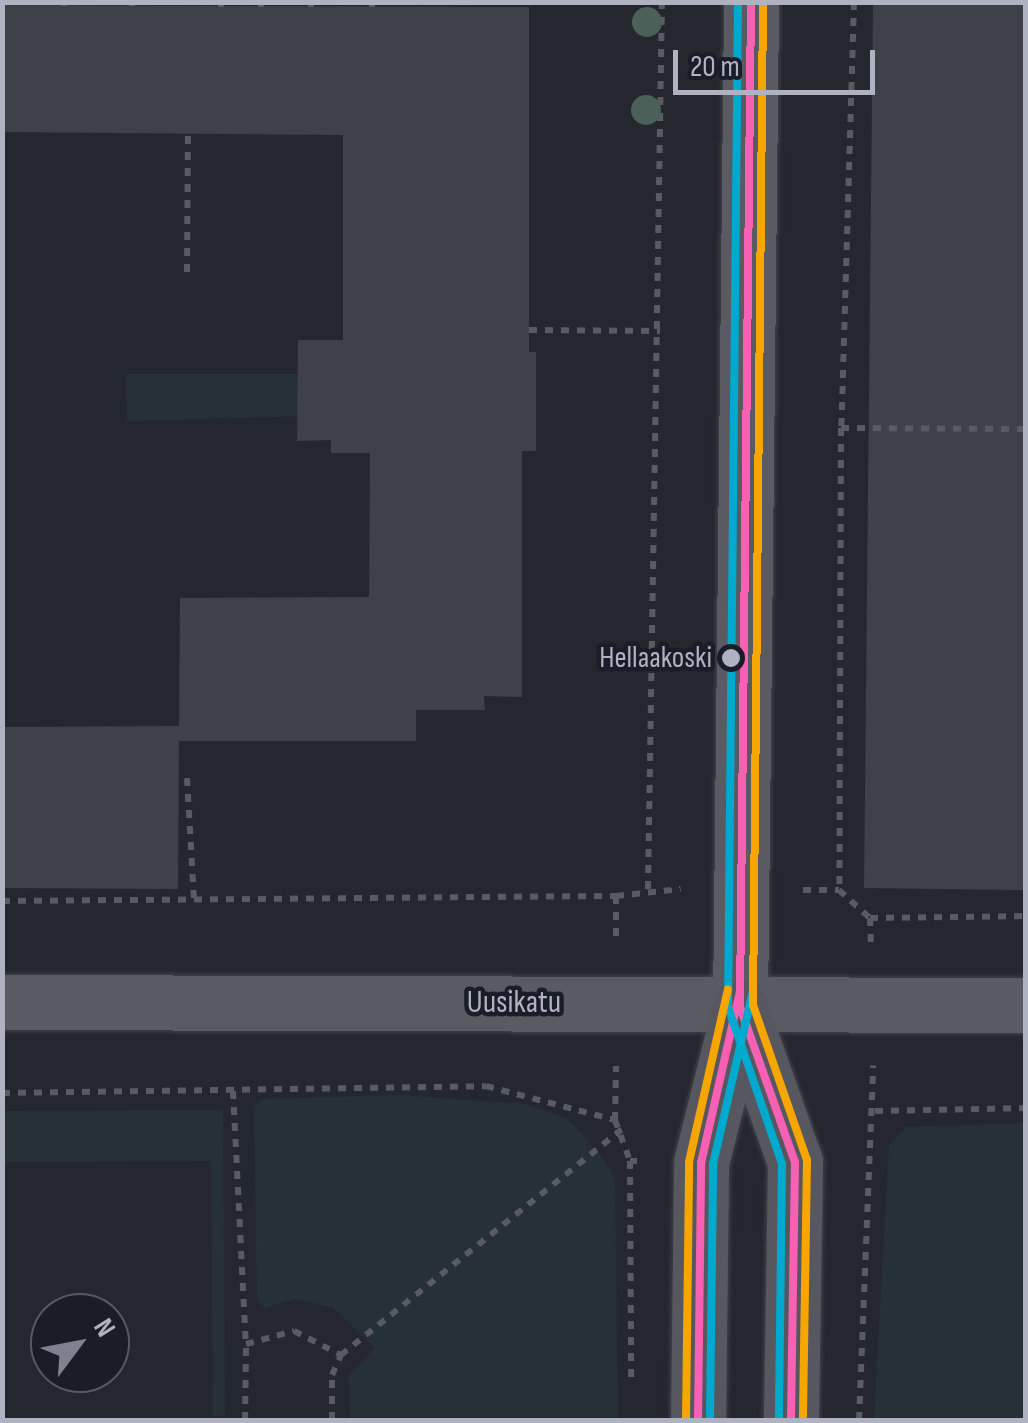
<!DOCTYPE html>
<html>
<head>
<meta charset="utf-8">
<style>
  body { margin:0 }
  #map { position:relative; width:1028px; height:1423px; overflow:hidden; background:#25272f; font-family:"Sofia Sans Condensed",sans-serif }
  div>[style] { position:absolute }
  .green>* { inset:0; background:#263136 }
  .building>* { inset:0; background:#3f4148 }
  .path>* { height:6px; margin-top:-3px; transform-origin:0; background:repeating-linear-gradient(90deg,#585b62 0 8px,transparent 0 16px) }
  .roads { filter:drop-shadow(0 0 2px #414249) drop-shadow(0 0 2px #414249) }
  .secondary>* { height:55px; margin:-27.5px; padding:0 27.5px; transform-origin:27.5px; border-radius:27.5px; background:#595a62 }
  .primary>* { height:55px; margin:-27.5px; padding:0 27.5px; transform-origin:27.5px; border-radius:27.5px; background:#57585f }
  .bus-1>* { height:8px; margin:-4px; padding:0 4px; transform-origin:4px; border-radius:4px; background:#f860b3 }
  .bus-2>* { height:8px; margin:-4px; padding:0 4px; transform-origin:4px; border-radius:4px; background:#00a9ce }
  .bus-3>* { height:8px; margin:-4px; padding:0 4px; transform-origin:4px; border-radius:4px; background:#f7a600 }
  .trees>* { width:30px; height:30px; margin:-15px; border-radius:50%; background:#4a6058 }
  .dots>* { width:28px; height:28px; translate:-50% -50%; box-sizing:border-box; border:5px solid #1a1d28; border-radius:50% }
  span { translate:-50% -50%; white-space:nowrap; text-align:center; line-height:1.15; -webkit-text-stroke:9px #1a1d28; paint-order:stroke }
  .bus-label { font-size:30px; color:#afb2c1 }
  .right { translate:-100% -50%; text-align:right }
  .street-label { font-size:32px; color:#afb2c1 }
  .frame { position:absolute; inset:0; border:5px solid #afb2c1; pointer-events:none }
  .north { position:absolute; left:30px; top:1293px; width:100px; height:100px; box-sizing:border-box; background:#1a1d28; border:2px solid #565965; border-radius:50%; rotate:58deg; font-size:28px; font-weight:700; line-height:40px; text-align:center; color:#afb2c1 }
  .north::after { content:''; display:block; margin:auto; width:35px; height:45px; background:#7f818e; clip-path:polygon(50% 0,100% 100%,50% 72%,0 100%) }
  .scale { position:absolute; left:673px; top:50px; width:202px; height:45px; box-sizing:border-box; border:5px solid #afb2c1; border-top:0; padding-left:12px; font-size:30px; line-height:35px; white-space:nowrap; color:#afb2c1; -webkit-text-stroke:8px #1a1d28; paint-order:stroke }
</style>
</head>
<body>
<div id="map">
  <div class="green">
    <div style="clip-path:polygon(126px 374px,298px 374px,298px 384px,342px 415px,127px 421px)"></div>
    <div style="clip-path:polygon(398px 1095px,526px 1104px,568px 1119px,603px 1158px,615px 1179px,618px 1418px,350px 1420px,349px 1375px,375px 1348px,334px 1308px,293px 1299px,265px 1308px,257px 1301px,254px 1107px,262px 1099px)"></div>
    <div style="clip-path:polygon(223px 1110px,225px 1416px,213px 1416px,211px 1161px,3px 1162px,2px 1111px)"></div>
    <div style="clip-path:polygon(1025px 1123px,1025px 1420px,874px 1420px,889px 1145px,906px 1127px)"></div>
  </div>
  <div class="building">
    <div style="clip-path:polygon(873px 2px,1026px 2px,1026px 890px,864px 888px)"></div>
    <div style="clip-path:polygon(2px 5px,529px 7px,529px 352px,536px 352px,536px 451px,522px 451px,522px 697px,484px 696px,485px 710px,416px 710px,416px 741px,179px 741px,178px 889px,2px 888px,4px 727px,179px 726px,180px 598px,369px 597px,370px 453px,331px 453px,331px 440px,297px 441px,298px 340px,343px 340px,343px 135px,2px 132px)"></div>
  </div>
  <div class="path">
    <div style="left:23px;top:2px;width:3px;rotate:90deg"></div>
    <div style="left:854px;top:2px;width:426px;rotate:91.7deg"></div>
    <div style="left:841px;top:428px;width:462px;rotate:90.2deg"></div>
    <div style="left:839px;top:890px;width:42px;rotate:42.1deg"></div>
    <div style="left:870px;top:918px;width:24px;rotate:88deg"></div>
    <div style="left:64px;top:6px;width:4px;rotate:-90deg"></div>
    <div style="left:132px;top:6px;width:4px;rotate:-90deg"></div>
    <div style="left:221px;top:7px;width:5px;rotate:-90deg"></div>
    <div style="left:261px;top:7px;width:5px;rotate:-90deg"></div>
    <div style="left:311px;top:7px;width:5px;rotate:-90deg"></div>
    <div style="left:372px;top:7px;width:5px;rotate:-90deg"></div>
    <div style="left:187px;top:272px;width:139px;rotate:-89.6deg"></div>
    <div style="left:529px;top:330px;width:131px;rotate:0.4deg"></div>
    <div style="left:841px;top:428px;width:185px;rotate:0.3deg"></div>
    <div style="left:187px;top:778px;width:122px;rotate:86.7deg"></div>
    <div style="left:648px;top:889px;width:887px;rotate:-89.1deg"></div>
    <div style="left:803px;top:890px;width:36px"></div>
    <div style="left:616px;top:896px;width:48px;rotate:90deg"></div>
    <div style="left:2px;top:901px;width:614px;rotate:-0.47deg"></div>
    <div style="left:616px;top:896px;width:65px;rotate:-6.1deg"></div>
    <div style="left:870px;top:918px;width:156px;rotate:-0.7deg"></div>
    <div style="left:233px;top:1091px;width:253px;rotate:87.1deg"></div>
    <div style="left:246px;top:1344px;width:50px;rotate:-15.2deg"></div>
    <div style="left:294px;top:1331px;width:53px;rotate:27.1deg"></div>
    <div style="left:341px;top:1355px;width:361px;rotate:-38.8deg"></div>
    <div style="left:2px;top:1093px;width:484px;rotate:-0.8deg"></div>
    <div style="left:486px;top:1086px;width:133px;rotate:14.8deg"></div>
    <div style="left:615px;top:1120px;width:44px;rotate:69.9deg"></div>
    <div style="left:630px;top:1161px;width:7px"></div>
    <div style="left:875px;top:1111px;width:151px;rotate:-1.1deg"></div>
    <div style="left:615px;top:1120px;width:54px;rotate:-88.9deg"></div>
    <div style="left:630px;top:1161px;width:223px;rotate:89.7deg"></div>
    <div style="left:245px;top:1420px;width:76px;rotate:-89.2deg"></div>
    <div style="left:332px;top:1420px;width:45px;rotate:-90deg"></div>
    <div style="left:332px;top:1375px;width:22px;rotate:-66deg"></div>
    <div style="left:859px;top:1420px;width:355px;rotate:-87.7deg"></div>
  </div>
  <div class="roads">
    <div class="secondary">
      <div style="left:2px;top:1002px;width:1024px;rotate:0.17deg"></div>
      <div style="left:740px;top:1007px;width:1005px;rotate:-89.37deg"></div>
    </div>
    <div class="primary">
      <div style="left:740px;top:1007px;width:164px;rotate:70.5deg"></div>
      <div style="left:795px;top:1162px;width:258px;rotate:90.9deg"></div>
      <div style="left:698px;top:1420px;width:257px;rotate:-89.3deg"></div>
      <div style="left:701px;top:1163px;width:161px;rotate:-76deg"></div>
    </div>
  </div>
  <div class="bus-1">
    <div style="left:751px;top:2px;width:1005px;rotate:90.63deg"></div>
    <div style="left:740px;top:1007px;width:164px;rotate:70.5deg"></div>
    <div style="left:795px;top:1162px;width:258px;rotate:90.9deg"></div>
    <div style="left:698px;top:1420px;width:257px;rotate:-89.3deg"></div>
    <div style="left:701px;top:1163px;width:175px;rotate:-77.2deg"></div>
  </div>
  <div class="bus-2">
    <div style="left:738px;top:2px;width:1005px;rotate:90.57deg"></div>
    <div style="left:728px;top:1007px;width:166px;rotate:71deg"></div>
    <div style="left:782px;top:1164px;width:256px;rotate:90.7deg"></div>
    <div style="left:710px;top:1420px;width:256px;rotate:-89.3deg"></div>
    <div style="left:713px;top:1164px;width:173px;rotate:-77deg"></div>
  </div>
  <div class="bus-3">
    <div style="left:763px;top:2px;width:1003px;rotate:90.57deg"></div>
    <div style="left:753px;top:1005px;width:164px;rotate:70.8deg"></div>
    <div style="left:807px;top:1160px;width:260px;rotate:90.9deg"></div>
    <div style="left:686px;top:1420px;width:258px;rotate:-89.3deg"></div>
    <div style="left:689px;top:1162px;width:177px;rotate:-77.3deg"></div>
  </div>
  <div class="trees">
    <div style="left:647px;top:22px"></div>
    <div style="left:646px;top:110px"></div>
  </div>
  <div class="dots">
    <div style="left:731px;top:658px;background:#afb2c1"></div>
  </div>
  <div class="bus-label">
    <span class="right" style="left:712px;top:658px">Hellaakoski</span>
  </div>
  <div class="street-label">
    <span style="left:514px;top:1003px">Uusikatu</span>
  </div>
  <div class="frame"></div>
  <div class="north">N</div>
  <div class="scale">20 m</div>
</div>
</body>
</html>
